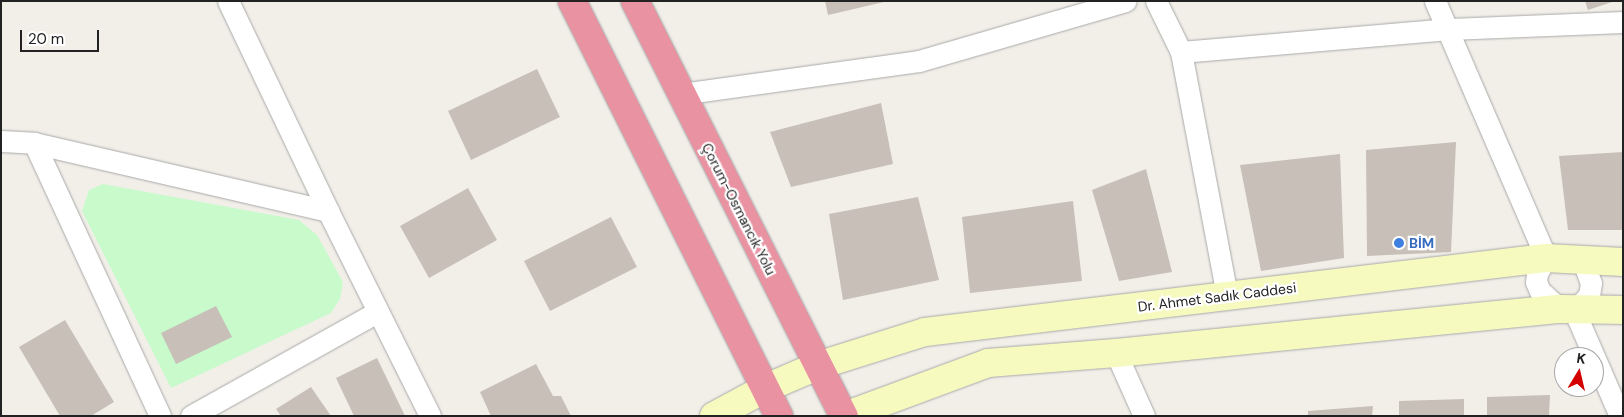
<!DOCTYPE html>
<html>
<head>
<meta charset="utf-8">
<style>
  body { margin:0 }
  #map { position:relative; width:1624px; height:417px; overflow:hidden; background:#f2efe9; font-family:"DM Sans",sans-serif }
  div>[style] { position:absolute }
  .park>* { inset:0; background:#c8facc }
  .building>* { inset:0; background:#c7bfb8 }
  .roads { filter:drop-shadow(0 0 1px #a9a9a9) drop-shadow(0 0 1px #a9a9a9) }
  .street>* { height:21px; margin:-10.5px; padding:0 10.5px; transform-origin:10.5px; border-radius:10.5px; background:#fff }
  .secondary>* { height:28px; margin:-14px; padding:0 14px; transform-origin:14px; border-radius:14px; background:#f7fabf }
  .highway>* { height:28px; margin:-14px; padding:0 14px; transform-origin:14px; border-radius:14px; background:#e892a2 }
  .dots>* { width:14px; height:14px; translate:-50% -50%; box-sizing:border-box; border:2px solid #fff; border-radius:50% }
  span { translate:-50% -50%; white-space:nowrap; text-align:center; line-height:1.15; -webkit-text-stroke:4.5px #fff; paint-order:stroke }
  .street-label { font-size:14px; color:#222 }
  .shop-label { font-size:14px; color:#366cbe; font-weight:700 }
  .left { translate:0 -50%; text-align:left }
  .frame { position:absolute; inset:0; border:2px solid #222; pointer-events:none }
  .north { position:absolute; left:1554px; top:347px; width:50px; height:50px; box-sizing:border-box; background:#fff; border:1px solid #a7a7a7; border-radius:50%; rotate:9deg; font-size:14px; font-weight:700; line-height:20px; text-align:center; color:#222 }
  .north::after { content:''; display:block; margin:auto; width:18px; height:22px; background:#d40000; clip-path:polygon(50% 0,100% 100%,50% 72%,0 100%) }
  .scale { position:absolute; left:20px; top:30px; width:79px; height:22px; box-sizing:border-box; border:2px solid #222; border-top:0; padding-left:6px; font-size:15px; line-height:18px; white-space:nowrap; color:#222; -webkit-text-stroke:4px #fff; paint-order:stroke }
</style>
</head>
<body>
<div id="map">
  <div class="park">
    <div style="clip-path:polygon(103px 184px,299px 220px,317px 235px,343px 282px,340px 299px,331px 313px,171px 388px,82px 211px,89px 190px)"></div>
  </div>
  <div class="building">
    <div style="clip-path:polygon(825px 1px,883px 1px,884px 2px,828px 15px)"></div>
    <div style="clip-path:polygon(1585px 1px,1612px 1px,1612px 2px,1588px 10px)"></div>
    <div style="clip-path:polygon(537px 69px,560px 117px,471px 160px,448px 111px)"></div>
    <div style="clip-path:polygon(881px 103px,893px 164px,791px 187px,770px 132px)"></div>
    <div style="clip-path:polygon(1456px 142px,1451px 252px,1367px 256px,1366px 150px)"></div>
    <div style="clip-path:polygon(1623px 152px,1623px 230px,1568px 230px,1559px 156px)"></div>
    <div style="clip-path:polygon(1340px 154px,1344px 258px,1261px 271px,1240px 165px)"></div>
    <div style="clip-path:polygon(1146px 169px,1172px 272px,1119px 281px,1092px 190px)"></div>
    <div style="clip-path:polygon(468px 188px,497px 240px,429px 278px,400px 226px)"></div>
    <div style="clip-path:polygon(918px 197px,939px 280px,843px 300px,829px 214px)"></div>
    <div style="clip-path:polygon(1073px 201px,1082px 281px,970px 293px,962px 217px)"></div>
    <div style="clip-path:polygon(611px 217px,637px 267px,550px 311px,524px 261px)"></div>
    <div style="clip-path:polygon(216px 306px,232px 337px,176px 364px,161px 333px)"></div>
    <div style="clip-path:polygon(65px 320px,114px 402px,91px 416px,60px 416px,19px 347px)"></div>
    <div style="clip-path:polygon(377px 358px,405px 416px,354px 416px,336px 378px)"></div>
    <div style="clip-path:polygon(536px 364px,553px 396px,561px 396px,571px 416px,491px 416px,480px 392px)"></div>
    <div style="clip-path:polygon(311px 387px,331px 416px,281px 416px,276px 409px)"></div>
    <div style="clip-path:polygon(1550px 395px,1549px 416px,1487px 416px,1487px 397px)"></div>
    <div style="clip-path:polygon(1464px 399px,1464px 416px,1399px 416px,1399px 401px)"></div>
    <div style="clip-path:polygon(1373px 406px,1372px 416px,1308px 416px,1308px 411px)"></div>
  </div>
  <div class="roads">
    <div class="street">
      <div style="left:228px;top:1px;width:233px;rotate:64.5deg"></div>
      <div style="left:328px;top:211px;width:229px;rotate:63.5deg"></div>
      <div style="left:1156px;top:1px;width:57px;rotate:63.9deg"></div>
      <div style="left:1181px;top:52px;width:248px;rotate:79.3deg"></div>
      <div style="left:1435px;top:1px;width:280px;rotate:66.6deg"></div>
      <div style="left:1546px;top:258px;width:17px;rotate:121deg"></div>
      <div style="left:1537px;top:273px;width:9px;rotate:96deg"></div>
      <div style="left:1536px;top:282px;width:10px;rotate:66deg"></div>
      <div style="left:1540px;top:291px;width:27px;rotate:42deg"></div>
      <div style="left:1181px;top:52px;width:269px;rotate:-4.9deg"></div>
      <div style="left:1449px;top:29px;width:174px;rotate:-2.3deg"></div>
      <div style="left:681px;top:94px;width:240px;rotate:-7.9deg"></div>
      <div style="left:919px;top:61px;width:215px;rotate:-16.2deg"></div>
      <div style="left:1px;top:141px;width:33px;rotate:3deg"></div>
      <div style="left:34px;top:143px;width:302px;rotate:13deg"></div>
      <div style="left:34px;top:143px;width:301px;rotate:65.2deg"></div>
      <div style="left:1573px;top:259px;width:12px;rotate:24deg"></div>
      <div style="left:1584px;top:264px;width:20px;rotate:70deg"></div>
      <div style="left:1591px;top:283px;width:12px;rotate:99deg"></div>
      <div style="left:1589px;top:295px;width:11px;rotate:131deg"></div>
      <div style="left:1582px;top:303px;width:10px;rotate:151deg"></div>
      <div style="left:1573px;top:308px;width:118px;rotate:66.5deg"></div>
      <div style="left:1116px;top:353px;width:69px;rotate:66deg"></div>
      <div style="left:191px;top:416px;width:213px;rotate:-29.2deg"></div>
    </div>
    <div class="secondary">
      <div style="left:714px;top:416px;width:59px;rotate:-28.3deg"></div>
      <div style="left:766px;top:388px;width:56px;rotate:-23.3deg"></div>
      <div style="left:817px;top:366px;width:113px;rotate:-17.5deg"></div>
      <div style="left:925px;top:332px;width:625px;rotate:-6.8deg"></div>
      <div style="left:1546px;top:258px;width:77px;rotate:3deg"></div>
      <div style="left:845px;top:416px;width:153px;rotate:-20.3deg"></div>
      <div style="left:988px;top:363px;width:128px;rotate:-4.5deg"></div>
      <div style="left:1116px;top:353px;width:446px;rotate:-5.7deg"></div>
      <div style="left:1560px;top:309px;width:63px;rotate:0.9deg"></div>
    </div>
    <div class="highway">
      <div style="left:572px;top:1px;width:464px;rotate:63.5deg"></div>
      <div style="left:635px;top:1px;width:465px;rotate:63.3deg"></div>
    </div>
  </div>
  <div class="dots">
    <div style="left:1399px;top:243px;background:#3f7fe0"></div>
  </div>
  <div class="street-label">
    <span style="left:739px;top:209px;rotate:63deg">Çorum-Osmancık Yolu</span>
    <span style="left:1217px;top:297px;rotate:-7deg">Dr. Ahmet Sadık Caddesi</span>
  </div>
  <div class="shop-label">
    <span class="left" style="left:1409px;top:243px">BİM</span>
  </div>
  <div class="frame"></div>
  <div class="north">K</div>
  <div class="scale">20 m</div>
</div>
</body>
</html>
